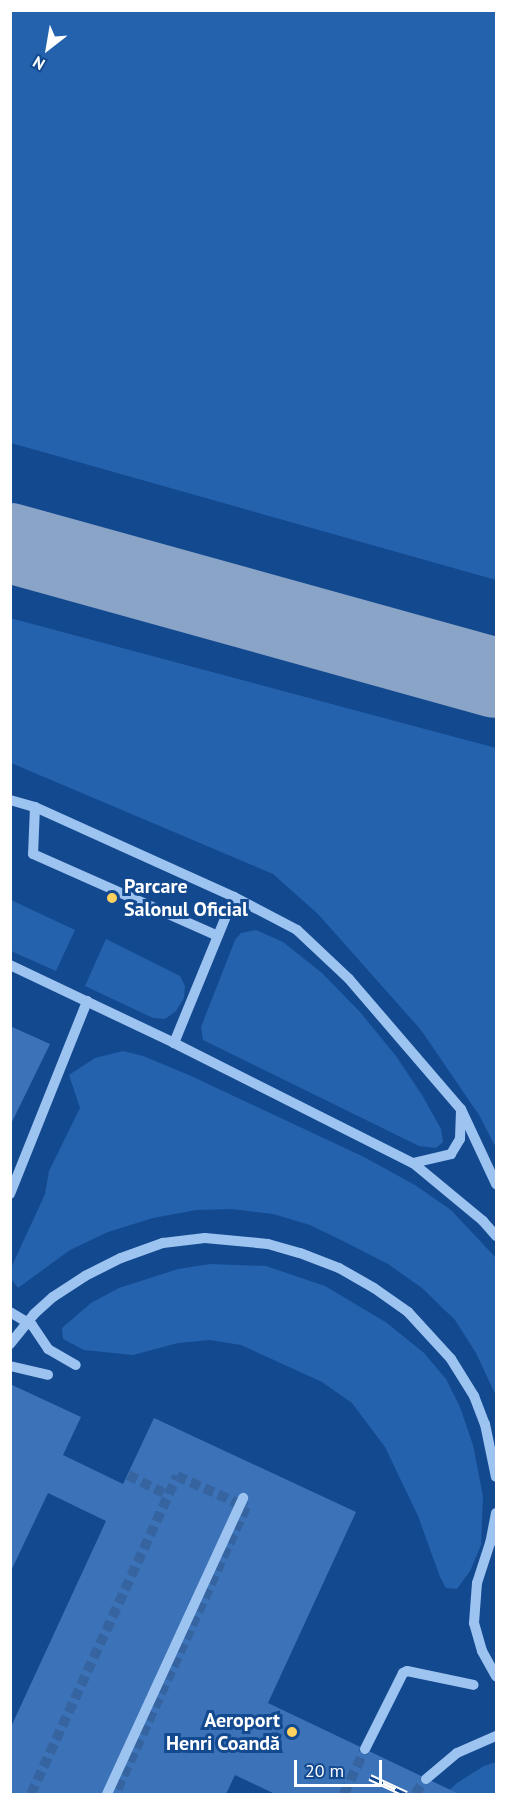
<!DOCTYPE html>
<html>
<head>
<meta charset="utf-8">
<style>
  body { margin:0 }
  #map { position:relative; width:507px; height:1805px; overflow:hidden; background:#13498f; font-family:"PT Sans",sans-serif }
  div>[style] { position:absolute }
  .green>* { inset:0; background:#2462ae }
  .taxiway>* { height:80px; margin:-40px; padding:0 40px; transform-origin:40px; border-radius:40px; background:#89a4c7 }
  .building>* { inset:0; background:#3b72b8 }
  .minor-tunnel>* { height:10px; margin-top:-5px; transform-origin:0; background:repeating-linear-gradient(90deg,#3664a0 0 10px,transparent 0 15px) }
  .minor>* { height:10px; margin:-5px; padding:0 5px; transform-origin:5px; border-radius:5px; background:#9dc3f1 }
  .rail>* { height:7px; margin-top:-3.5px; transform-origin:0; background:repeating-linear-gradient(90deg,#13498f 0 14px,#fff 0 28px); box-sizing:border-box; border-block:2px solid #fff }
  .minor-bridge>* { height:10px; margin:-5px; padding:0 5px; transform-origin:5px; border-radius:5px; background:#9dc3f1 }
  .dots>* { width:16px; height:16px; translate:-50% -50%; box-sizing:border-box; border:3px solid #13498f; border-radius:50% }
  span { translate:-50% -50%; white-space:nowrap; text-align:center; line-height:1.15; -webkit-text-stroke:6px #13498f; paint-order:stroke }
  .poi-label { font-size:20px; color:#fff; font-weight:700 }
  .left { translate:0 -50%; text-align:left }
  .right { translate:-100% -50%; text-align:right }
  .frame { position:absolute; inset:0; border:12px solid #fff; pointer-events:none }
  .north { position:absolute; left:18px; top:18px; width:60px; height:60px; -webkit-text-stroke:4px #13498f; paint-order:stroke; rotate:211deg; font-size:16px; font-weight:700; line-height:24px; text-align:center; color:#fff }
  .north::after { content:''; display:block; margin:auto; width:21px; height:27px; background:#fff; clip-path:polygon(50% 0,100% 100%,50% 72%,0 100%) }
  .scale { position:absolute; left:294px; top:1760px; width:88px; height:27px; box-sizing:border-box; border:3px solid #fff; border-top:0; padding-left:8px; font-size:18px; line-height:21px; white-space:nowrap; color:#fff; -webkit-text-stroke:4px #13498f; paint-order:stroke }
</style>
</head>
<body>
<div id="map">
  <div class="green">
    <div style="clip-path:polygon(10px 11px,496px 11px,496px 580px,11px 443px)"></div>
    <div style="clip-path:polygon(10px 618px,496px 748px,496px 1148px,479px 1115px,421px 1030px,318px 914px,273px 874px,11px 763px)"></div>
    <div style="clip-path:polygon(11px 900px,75px 930px,56px 971px,11px 951px)"></div>
    <div style="clip-path:polygon(256px 930px,283px 942px,322px 973px,360px 1012px,396px 1056px,422px 1095px,441px 1129px,443px 1142px,436px 1148px,419px 1146px,203px 1040px,201px 1027px,235px 940px,241px 933px)"></div>
    <div style="clip-path:polygon(106px 939px,180px 976px,185px 986px,184px 998px,176px 1011px,165px 1019px,153px 1018px,85px 986px)"></div>
    <div style="clip-path:polygon(123px 1051px,143px 1056px,189px 1075px,364px 1157px,415px 1185px,451px 1210px,496px 1258px,496px 1396px,476px 1353px,455px 1320px,422px 1288px,388px 1264px,345px 1242px,310px 1225px,273px 1214px,231px 1209px,196px 1210px,153px 1218px,108px 1232px,70px 1250px,18px 1288px,11px 1279px,11px 1268px,45px 1194px,49px 1171px,80px 1108px,69px 1075px,95px 1058px)"></div>
    <div style="clip-path:polygon(210px 1264px,266px 1266px,325px 1286px,387px 1323px,424px 1353px,446px 1379px,460px 1407px,473px 1445px,483px 1496px,481px 1545px,470px 1571px,457px 1589px,446px 1588px,440px 1577px,418px 1516px,385px 1447px,352px 1403px,322px 1382px,241px 1345px,210px 1340px,178px 1343px,133px 1355px,84px 1350px,63px 1339px,62px 1328px,91px 1303px,119px 1288px,178px 1269px)"></div>
    <div style="clip-path:polygon(496px 1762px,496px 1794px,445px 1794px,457px 1783px,484px 1766px)"></div>
  </div>
  <div class="taxiway">
    <div style="left:10px;top:543px;width:504px;rotate:15.52deg"></div>
  </div>
  <div class="building">
    <div style="clip-path:polygon(10px 1026px,50px 1044px,10px 1126px)"></div>
    <div style="clip-path:polygon(10px 1384px,81px 1417px,63px 1455px,123px 1484px,154px 1418px,356px 1512px,268px 1703px,459px 1794px,275px 1794px,235px 1775px,226px 1794px,10px 1794px,10px 1729px,106px 1521px,48px 1493px,10px 1573px)"></div>
  </div>
  <div class="minor-tunnel">
    <div style="left:128px;top:1475px;width:45px;rotate:26.6deg"></div>
    <div style="left:31px;top:1794px;width:350px;rotate:-65.3deg"></div>
    <div style="left:177px;top:1476px;width:76px;rotate:24.2deg"></div>
    <div style="left:246px;top:1507px;width:315px;rotate:114.5deg"></div>
    <div style="left:344px;top:1794px;width:50px;rotate:-65deg"></div>
    <div style="left:415px;top:1794px;width:19px;rotate:-54deg"></div>
  </div>
  <div class="minor">
    <div style="left:10px;top:800px;width:26px;rotate:16deg"></div>
    <div style="left:35px;top:807px;width:218px;rotate:24.3deg"></div>
    <div style="left:234px;top:897px;width:71px;rotate:27.6deg"></div>
    <div style="left:297px;top:930px;width:71px;rotate:43.3deg"></div>
    <div style="left:349px;top:979px;width:172px;rotate:49.3deg"></div>
    <div style="left:461px;top:1109px;width:83px;rotate:65deg"></div>
    <div style="left:35px;top:807px;width:47px;rotate:92.4deg"></div>
    <div style="left:33px;top:854px;width:202px;rotate:23.9deg"></div>
    <div style="left:10px;top:965px;width:182px;rotate:25.4deg"></div>
    <div style="left:174px;top:1043px;width:267px;rotate:26.7deg"></div>
    <div style="left:413px;top:1163px;width:91px;rotate:39.6deg"></div>
    <div style="left:483px;top:1221px;width:20px;rotate:49deg"></div>
    <div style="left:174px;top:1043px;width:158px;rotate:-67.7deg"></div>
    <div style="left:413px;top:1163px;width:39px;rotate:-13deg"></div>
    <div style="left:451px;top:1154px;width:17px;rotate:-59deg"></div>
    <div style="left:460px;top:1139px;width:27px;rotate:-88deg"></div>
    <div style="left:10px;top:1194px;width:208px;rotate:-68.2deg"></div>
    <div style="left:205px;top:1238px;width:63px;rotate:5.4deg"></div>
    <div style="left:268px;top:1244px;width:33px;rotate:16deg"></div>
    <div style="left:300px;top:1253px;width:42px;rotate:21deg"></div>
    <div style="left:339px;top:1268px;width:40px;rotate:29.7deg"></div>
    <div style="left:374px;top:1288px;width:42px;rotate:35.2deg"></div>
    <div style="left:408px;top:1312px;width:64px;rotate:47.5deg"></div>
    <div style="left:451px;top:1359px;width:44px;rotate:58.1deg"></div>
    <div style="left:474px;top:1396px;width:30px;rotate:69deg"></div>
    <div style="left:485px;top:1424px;width:54px;rotate:78.3deg"></div>
    <div style="left:10px;top:1312px;width:26px;rotate:31deg"></div>
    <div style="left:32px;top:1325px;width:29px;rotate:56deg"></div>
    <div style="left:48px;top:1349px;width:32px;rotate:30deg"></div>
    <div style="left:10px;top:1366px;width:39px;rotate:13deg"></div>
    <div style="left:496px;top:1513px;width:31px;rotate:101deg"></div>
    <div style="left:490px;top:1543px;width:42px;rotate:108deg"></div>
    <div style="left:477px;top:1583px;width:40px;rotate:94.3deg"></div>
    <div style="left:474px;top:1623px;width:29px;rotate:74deg"></div>
    <div style="left:482px;top:1651px;width:29px;rotate:61deg"></div>
    <div style="left:365px;top:1749px;width:85px;rotate:-63.4deg"></div>
    <div style="left:403px;top:1673px;width:4px;rotate:-27deg"></div>
    <div style="left:407px;top:1671px;width:68px;rotate:11.8deg"></div>
    <div style="left:426px;top:1779px;width:40px;rotate:-40deg"></div>
    <div style="left:457px;top:1753px;width:43px;rotate:-23.6deg"></div>
    <div style="left:107px;top:1794px;width:326px;rotate:-65.3deg"></div>
  </div>
  <div class="rail">
    <div style="left:370px;top:1777px;width:40px;rotate:25deg"></div>
  </div>
  <div class="minor-bridge">
    <div style="left:10px;top:1344px;width:38px;rotate:-51deg"></div>
    <div style="left:34px;top:1314px;width:25px;rotate:-42deg"></div>
    <div style="left:53px;top:1297px;width:38px;rotate:-33deg"></div>
    <div style="left:85px;top:1276px;width:40px;rotate:-26.6deg"></div>
    <div style="left:121px;top:1258px;width:45px;rotate:-19.7deg"></div>
    <div style="left:163px;top:1243px;width:42px;rotate:-6.8deg"></div>
  </div>
  <div class="dots">
    <div style="left:112px;top:898px;background:#ffd15e"></div>
    <div style="left:292px;top:1732px;background:#ffd15e"></div>
  </div>
  <div class="poi-label">
    <span class="left" style="left:124px;top:898px">Parcare<br>Salonul Oficial</span>
    <span class="right" style="left:280px;top:1732px">Aeroport<br>Henri Coandă</span>
  </div>
  <div class="frame"></div>
  <div class="north">N</div>
  <div class="scale">20 m</div>
</div>
</body>
</html>
